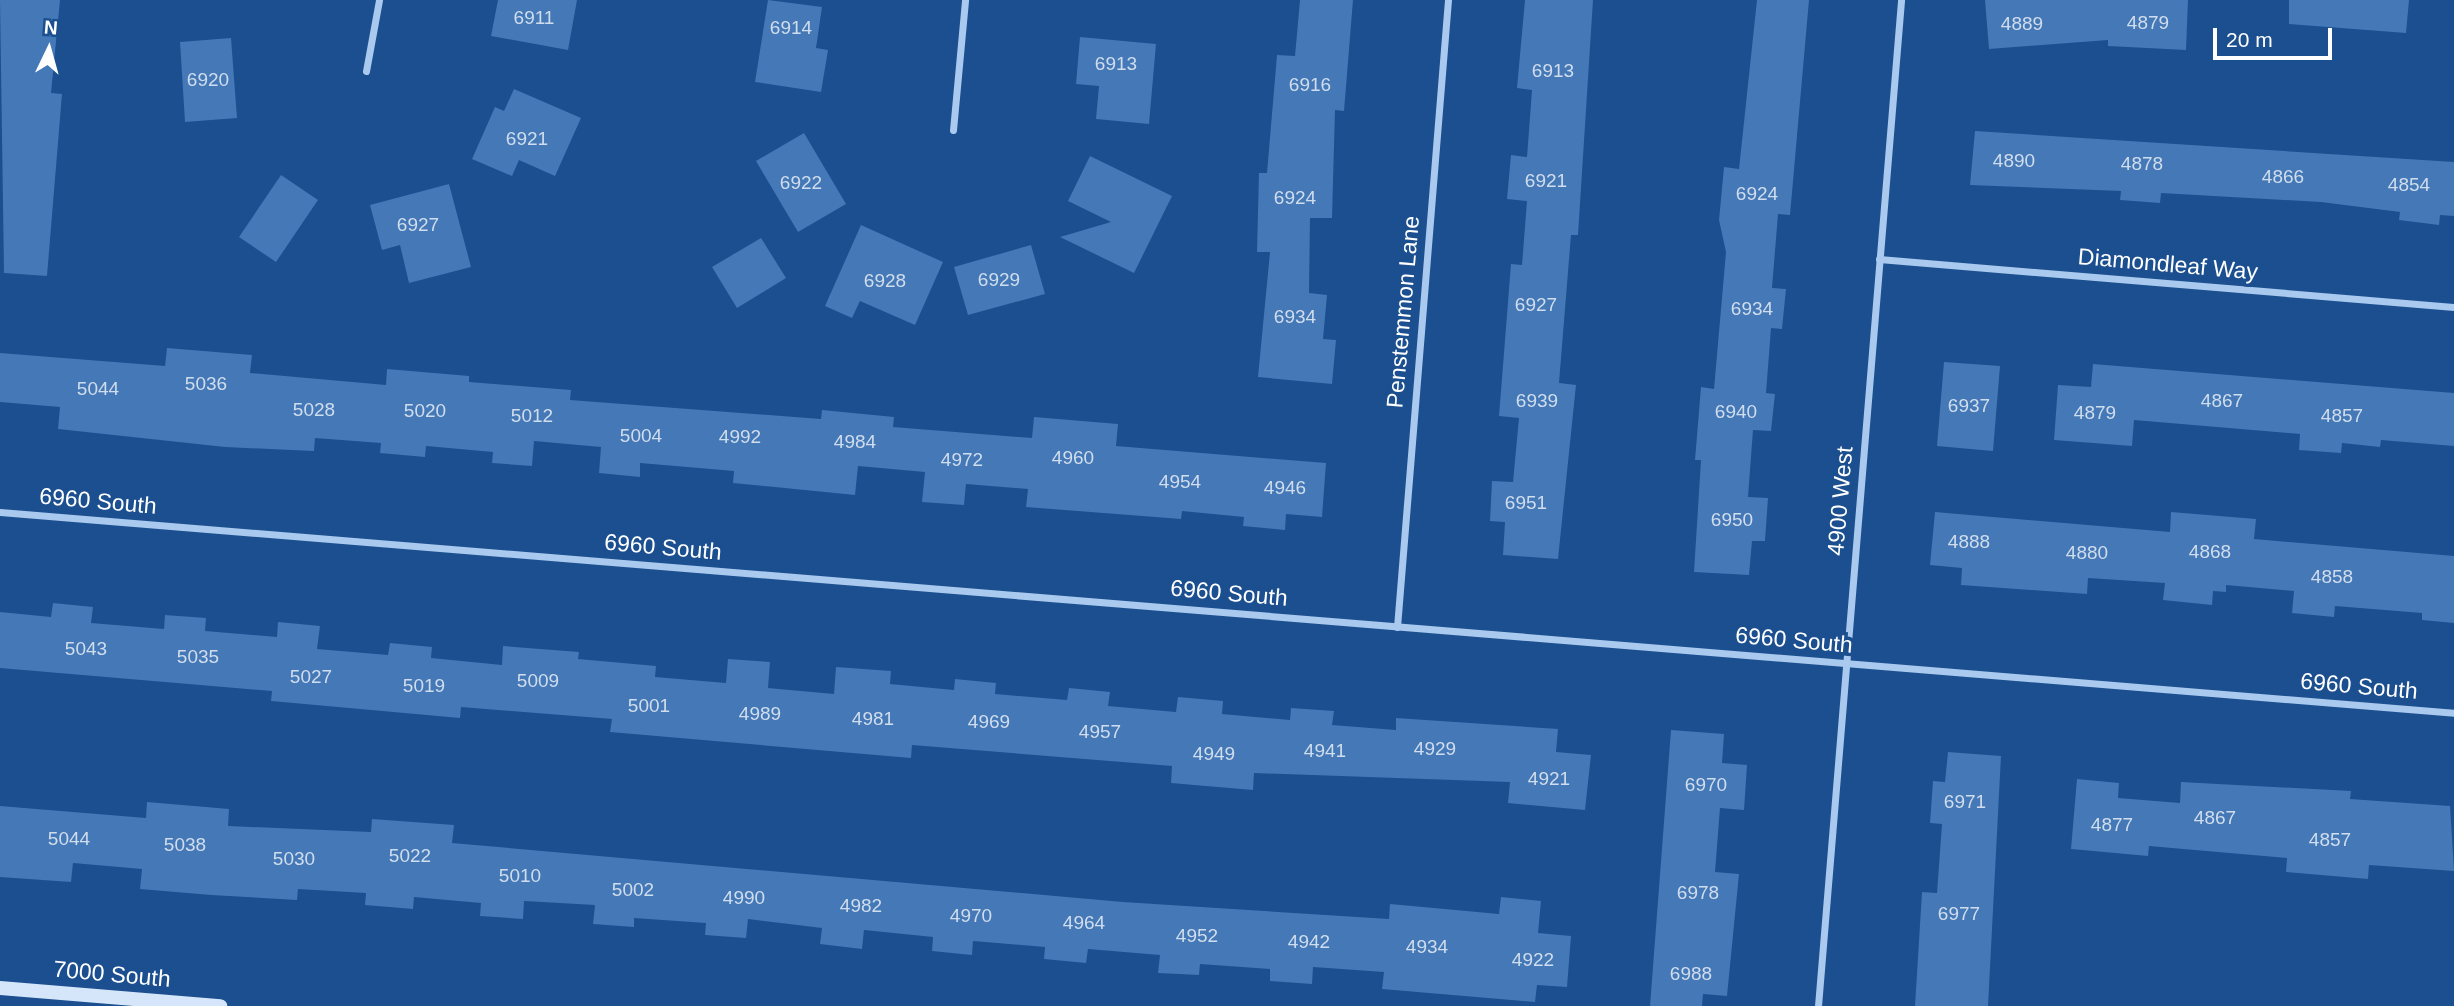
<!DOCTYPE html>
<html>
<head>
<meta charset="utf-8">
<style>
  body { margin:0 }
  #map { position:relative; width:2454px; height:1006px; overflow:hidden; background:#1b4f8f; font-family:Arial,sans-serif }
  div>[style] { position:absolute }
  .building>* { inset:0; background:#4478b7 }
  .street>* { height:7px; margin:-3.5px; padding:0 3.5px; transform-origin:3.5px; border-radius:3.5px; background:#a9c9ee }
  .secondary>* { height:14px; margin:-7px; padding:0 7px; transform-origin:7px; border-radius:7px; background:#d6e6fa }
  span { translate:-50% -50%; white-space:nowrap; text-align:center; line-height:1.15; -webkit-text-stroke:7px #1b4f8f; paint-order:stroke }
  .number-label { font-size:19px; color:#d0dded }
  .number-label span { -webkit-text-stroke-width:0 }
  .street-label { font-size:23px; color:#fff }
  .north { position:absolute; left:14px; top:14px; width:70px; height:70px; -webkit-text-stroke:5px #1b4f8f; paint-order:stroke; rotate:5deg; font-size:19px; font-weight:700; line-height:28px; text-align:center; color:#fff }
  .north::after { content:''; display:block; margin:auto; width:24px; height:32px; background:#fff; clip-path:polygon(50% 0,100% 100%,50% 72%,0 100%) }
  .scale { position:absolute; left:2213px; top:28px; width:119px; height:32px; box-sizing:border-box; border:4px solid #fff; border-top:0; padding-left:9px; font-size:21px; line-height:24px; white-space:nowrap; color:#fff; -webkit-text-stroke:5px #1b4f8f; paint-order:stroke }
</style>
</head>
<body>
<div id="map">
  <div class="building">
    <div style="clip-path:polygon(0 0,60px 0,51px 93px,62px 94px,47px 276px,4px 273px)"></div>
    <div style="clip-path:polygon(498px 0,577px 0,568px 50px,491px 36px)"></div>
    <div style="clip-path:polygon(768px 0,822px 7px,816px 48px,828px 50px,821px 92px,755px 82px)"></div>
    <div style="clip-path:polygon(1300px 0,1353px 0,1344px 111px,1335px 110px,1332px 218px,1310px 218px,1309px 293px,1327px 295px,1323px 339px,1336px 340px,1332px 384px,1258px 377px,1270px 252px,1257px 252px,1259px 173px,1267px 173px,1277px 55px,1295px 56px)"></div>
    <div style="clip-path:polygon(1525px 0,1593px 0,1578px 235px,1571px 235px,1559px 383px,1576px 385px,1558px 559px,1503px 555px,1505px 522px,1490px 521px,1492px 481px,1513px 482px,1519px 418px,1499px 416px,1511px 264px,1522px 265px,1527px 201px,1507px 199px,1511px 155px,1527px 157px,1532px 90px,1517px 88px)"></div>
    <div style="clip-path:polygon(1757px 0,1809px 0,1790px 215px,1778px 214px,1772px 288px,1786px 289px,1782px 329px,1771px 328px,1766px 393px,1775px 394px,1771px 431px,1753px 430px,1748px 497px,1768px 498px,1765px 541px,1752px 541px,1749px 575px,1694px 572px,1701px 460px,1695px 460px,1701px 387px,1714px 389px,1726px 252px,1719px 220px,1724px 167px,1739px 169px)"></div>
    <div style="clip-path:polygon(1985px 0,2188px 0,2186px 50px,2108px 46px,2108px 40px,1989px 49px)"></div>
    <div style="clip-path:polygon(2289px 0,2409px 0,2406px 33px,2289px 24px)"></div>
    <div style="clip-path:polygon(1080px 37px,1156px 44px,1149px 124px,1096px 119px,1099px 86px,1076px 84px)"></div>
    <div style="clip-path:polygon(231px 38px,237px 118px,185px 122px,180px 42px)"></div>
    <div style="clip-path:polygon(514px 89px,581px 118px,555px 176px,519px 160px,512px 176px,472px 159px,495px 107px,504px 111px)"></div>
    <div style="clip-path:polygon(1975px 131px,2454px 162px,2454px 216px,2440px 215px,2439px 225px,2399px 220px,2400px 212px,2321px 202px,2161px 193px,2160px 203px,2120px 200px,2121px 191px,1970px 185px)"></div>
    <div style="clip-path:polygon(804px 133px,846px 204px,798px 232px,756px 161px)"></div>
    <div style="clip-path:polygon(1090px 156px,1172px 196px,1134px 273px,1060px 237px,1111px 222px,1068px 201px)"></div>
    <div style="clip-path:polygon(281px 175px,318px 200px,276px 262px,239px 237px)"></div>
    <div style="clip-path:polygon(449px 184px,471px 267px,409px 283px,400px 245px,382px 250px,370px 205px)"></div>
    <div style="clip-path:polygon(861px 225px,943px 262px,915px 325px,860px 301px,852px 318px,825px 306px)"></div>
    <div style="clip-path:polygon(761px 238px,786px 278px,737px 308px,712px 267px)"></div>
    <div style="clip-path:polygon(1031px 245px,1045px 294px,968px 315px,954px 267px)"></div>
    <div style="clip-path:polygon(167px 348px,252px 355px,250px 373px,386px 385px,387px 369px,469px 376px,469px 382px,571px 390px,570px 400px,821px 419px,822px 410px,894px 417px,893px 427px,1032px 438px,1034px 417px,1118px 424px,1116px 446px,1326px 463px,1322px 517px,1286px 514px,1285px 530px,1243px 526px,1244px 517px,1182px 511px,1181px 519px,1026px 507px,1028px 489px,966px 484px,964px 505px,922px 502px,925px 472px,858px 466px,855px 495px,733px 483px,734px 471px,640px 463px,640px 477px,599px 473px,601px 447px,534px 441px,532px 466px,492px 463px,493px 452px,426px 446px,425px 457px,380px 453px,381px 443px,315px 438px,314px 451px,225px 447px,58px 429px,60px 407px,0 402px,0 353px,165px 366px)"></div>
    <div style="clip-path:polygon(1944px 362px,2000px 366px,1993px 451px,1937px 446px)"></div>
    <div style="clip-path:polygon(2093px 364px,2454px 393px,2454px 446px,2381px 440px,2380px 447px,2342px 443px,2341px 453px,2299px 450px,2300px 434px,2134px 420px,2132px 446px,2054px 440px,2058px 385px,2091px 387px)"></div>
    <div style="clip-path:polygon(1935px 512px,2170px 532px,2171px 512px,2256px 519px,2254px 539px,2454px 556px,2454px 623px,2422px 620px,2422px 613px,2335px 606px,2334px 617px,2292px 613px,2294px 591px,2226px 585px,2226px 592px,2213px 591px,2212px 605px,2163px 600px,2165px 583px,2088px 578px,2087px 594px,1961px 585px,1962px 568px,1930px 565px)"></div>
    <div style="clip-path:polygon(53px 603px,93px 607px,91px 623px,164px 629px,165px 615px,206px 618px,205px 631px,277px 637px,278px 622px,320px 626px,317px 649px,388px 655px,390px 643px,432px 647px,431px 658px,502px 665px,503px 646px,579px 652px,578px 659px,656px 666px,655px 677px,726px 683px,728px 659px,770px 662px,768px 688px,834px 694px,836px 667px,891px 671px,890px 684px,954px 690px,955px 679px,996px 683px,995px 694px,1067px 700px,1069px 688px,1110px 692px,1108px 706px,1176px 712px,1178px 697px,1223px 701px,1222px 714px,1290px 720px,1291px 708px,1334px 711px,1332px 725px,1396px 730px,1396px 718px,1558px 729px,1556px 752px,1591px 755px,1585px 810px,1508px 803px,1510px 782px,1254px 773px,1253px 790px,1171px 783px,1172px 766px,912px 745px,911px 758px,829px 751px,610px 732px,612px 719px,461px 707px,460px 718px,271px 701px,272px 691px,0 668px,0 612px,51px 617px)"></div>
    <div style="clip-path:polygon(1671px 730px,1724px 734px,1722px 763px,1747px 765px,1744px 810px,1720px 808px,1715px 872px,1739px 874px,1727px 996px,1703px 994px,1702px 1006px,1650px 1006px)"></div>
    <div style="clip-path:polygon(1948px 752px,2001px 756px,1988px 1006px,1915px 1006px,1922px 892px,1937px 893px,1942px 824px,1930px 823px,1933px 781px,1945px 782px)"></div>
    <div style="clip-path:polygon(2077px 779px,2119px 783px,2118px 798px,2180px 803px,2181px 782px,2351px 791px,2350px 799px,2450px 806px,2454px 871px,2369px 865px,2368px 879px,2286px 872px,2287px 858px,2149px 846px,2148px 856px,2071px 849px)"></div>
    <div style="clip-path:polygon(147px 802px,229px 809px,228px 826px,371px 832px,372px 819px,454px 825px,452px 843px,1123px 902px,1389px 919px,1390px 904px,1499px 914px,1501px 897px,1541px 901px,1538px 933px,1571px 936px,1567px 987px,1537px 985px,1535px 1002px,1382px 989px,1384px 972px,1313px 967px,1312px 984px,1270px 981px,1270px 969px,1200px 964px,1199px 975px,1158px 973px,1160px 955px,1088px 949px,1086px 963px,1044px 959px,1045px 947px,973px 941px,972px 955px,932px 951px,933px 937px,864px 930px,862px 949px,820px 944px,822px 928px,748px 919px,746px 938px,705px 935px,706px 923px,634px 918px,634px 927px,593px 924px,595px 905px,524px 901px,523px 919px,480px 916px,481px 903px,414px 897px,413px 909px,365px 905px,366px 893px,298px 889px,297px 900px,211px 895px,140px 889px,142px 869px,73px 863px,71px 882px,0 877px,0 806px,146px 818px)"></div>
  </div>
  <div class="street">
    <div style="left:366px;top:71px;width:72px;rotate:-79.6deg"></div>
    <div style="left:953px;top:130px;width:131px;rotate:-84.7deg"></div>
    <div style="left:1879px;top:259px;width:577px;rotate:4.77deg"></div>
    <div style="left:0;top:512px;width:2462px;rotate:4.68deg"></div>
    <div style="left:1397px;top:627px;width:629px;rotate:-85.35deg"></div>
    <div style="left:1818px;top:1006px;width:1009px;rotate:-85.28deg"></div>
  </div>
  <div class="secondary">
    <div style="left:0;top:988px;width:221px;rotate:4.7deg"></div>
  </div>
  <div class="number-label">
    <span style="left:534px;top:18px">6911</span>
    <span style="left:2148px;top:23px">4879</span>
    <span style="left:2022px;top:24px">4889</span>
    <span style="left:791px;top:28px">6914</span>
    <span style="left:1116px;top:64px">6913</span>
    <span style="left:1553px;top:71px">6913</span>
    <span style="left:208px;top:80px">6920</span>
    <span style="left:1310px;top:85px">6916</span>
    <span style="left:527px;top:139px">6921</span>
    <span style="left:2014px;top:161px">4890</span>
    <span style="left:2142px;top:164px">4878</span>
    <span style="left:2283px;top:177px">4866</span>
    <span style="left:1546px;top:181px">6921</span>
    <span style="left:801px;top:183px">6922</span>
    <span style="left:2409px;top:185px">4854</span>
    <span style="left:1757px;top:194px">6924</span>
    <span style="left:1295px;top:198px">6924</span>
    <span style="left:418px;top:225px">6927</span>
    <span style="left:999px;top:280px">6929</span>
    <span style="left:885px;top:281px">6928</span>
    <span style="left:1536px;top:305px">6927</span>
    <span style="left:1752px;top:309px">6934</span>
    <span style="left:1295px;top:317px">6934</span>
    <span style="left:206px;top:384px">5036</span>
    <span style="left:98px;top:389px">5044</span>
    <span style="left:1537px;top:401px">6939</span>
    <span style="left:2222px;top:401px">4867</span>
    <span style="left:1969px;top:406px">6937</span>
    <span style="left:314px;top:410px">5028</span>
    <span style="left:425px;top:411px">5020</span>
    <span style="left:1736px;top:412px">6940</span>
    <span style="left:2095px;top:413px">4879</span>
    <span style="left:532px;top:416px">5012</span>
    <span style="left:2342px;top:416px">4857</span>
    <span style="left:641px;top:436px">5004</span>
    <span style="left:740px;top:437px">4992</span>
    <span style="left:855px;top:442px">4984</span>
    <span style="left:1073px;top:458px">4960</span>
    <span style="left:962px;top:460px">4972</span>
    <span style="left:1180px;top:482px">4954</span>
    <span style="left:1285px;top:488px">4946</span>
    <span style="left:1526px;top:503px">6951</span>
    <span style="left:1732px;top:520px">6950</span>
    <span style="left:1969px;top:542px">4888</span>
    <span style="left:2210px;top:552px">4868</span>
    <span style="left:2087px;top:553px">4880</span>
    <span style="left:2332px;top:577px">4858</span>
    <span style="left:86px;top:649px">5043</span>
    <span style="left:198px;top:657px">5035</span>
    <span style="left:311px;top:677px">5027</span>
    <span style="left:538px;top:681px">5009</span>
    <span style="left:424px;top:686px">5019</span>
    <span style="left:649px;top:706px">5001</span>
    <span style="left:760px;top:714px">4989</span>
    <span style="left:873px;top:719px">4981</span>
    <span style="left:989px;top:722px">4969</span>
    <span style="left:1100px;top:732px">4957</span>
    <span style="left:1435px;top:749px">4929</span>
    <span style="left:1325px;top:751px">4941</span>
    <span style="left:1214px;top:754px">4949</span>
    <span style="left:1549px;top:779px">4921</span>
    <span style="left:1706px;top:785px">6970</span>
    <span style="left:1965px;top:802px">6971</span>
    <span style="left:2215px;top:818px">4867</span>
    <span style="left:2112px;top:825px">4877</span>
    <span style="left:69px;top:839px">5044</span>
    <span style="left:2330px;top:840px">4857</span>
    <span style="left:185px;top:845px">5038</span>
    <span style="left:410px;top:856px">5022</span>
    <span style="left:294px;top:859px">5030</span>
    <span style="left:520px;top:876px">5010</span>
    <span style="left:633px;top:890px">5002</span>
    <span style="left:1698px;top:893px">6978</span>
    <span style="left:744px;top:898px">4990</span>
    <span style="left:861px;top:906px">4982</span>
    <span style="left:1959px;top:914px">6977</span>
    <span style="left:971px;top:916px">4970</span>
    <span style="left:1084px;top:923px">4964</span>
    <span style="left:1197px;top:936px">4952</span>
    <span style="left:1309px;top:942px">4942</span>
    <span style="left:1427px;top:947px">4934</span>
    <span style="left:1533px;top:960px">4922</span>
    <span style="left:1691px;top:974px">6988</span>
  </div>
  <div class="street-label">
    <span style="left:2168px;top:264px;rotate:5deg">Diamondleaf Way</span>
    <span style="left:1403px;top:312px;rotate:-85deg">Penstemmon Lane</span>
    <span style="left:98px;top:501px;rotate:5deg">6960 South</span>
    <span style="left:1840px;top:501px;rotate:-85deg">4900 West</span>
    <span style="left:663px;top:547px;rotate:5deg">6960 South</span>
    <span style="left:1229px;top:593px;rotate:5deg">6960 South</span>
    <span style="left:1794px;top:640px;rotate:5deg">6960 South</span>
    <span style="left:2359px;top:686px;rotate:5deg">6960 South</span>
    <span style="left:112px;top:974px;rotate:5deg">7000 South</span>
  </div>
  <div class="north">N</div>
  <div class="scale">20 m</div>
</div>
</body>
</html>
